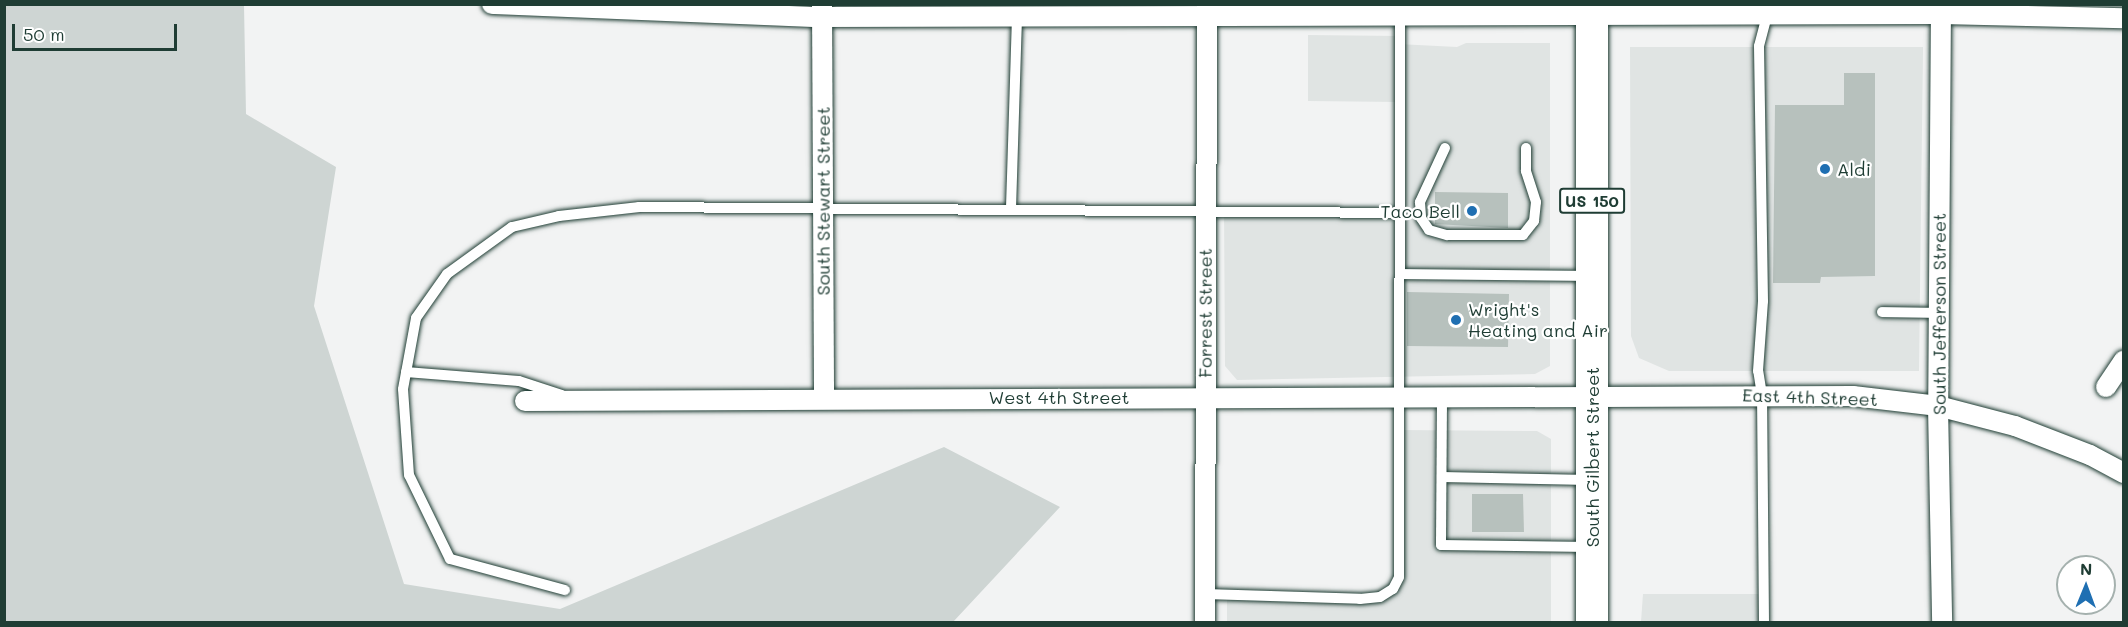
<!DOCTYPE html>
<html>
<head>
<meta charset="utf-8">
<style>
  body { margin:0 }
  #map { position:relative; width:2128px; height:627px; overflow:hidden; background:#f2f3f3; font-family:Mali,sans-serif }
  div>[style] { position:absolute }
  .built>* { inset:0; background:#e0e4e3 }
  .green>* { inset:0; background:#ced5d3 }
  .building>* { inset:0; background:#b7c1bd }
  .roads { filter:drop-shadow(0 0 2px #1f3d34) drop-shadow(0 0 2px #1f3d34) }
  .service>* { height:10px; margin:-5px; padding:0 5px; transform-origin:5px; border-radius:5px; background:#fff }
  .minor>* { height:20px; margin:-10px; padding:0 10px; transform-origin:10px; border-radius:10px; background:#fff }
  .primary>* { height:32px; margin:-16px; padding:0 16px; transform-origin:16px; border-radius:16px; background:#fff }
  .dots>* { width:16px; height:16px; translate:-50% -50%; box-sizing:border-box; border:3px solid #fff; border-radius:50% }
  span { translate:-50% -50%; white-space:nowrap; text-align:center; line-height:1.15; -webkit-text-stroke:4.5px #fff; paint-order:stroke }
  .shield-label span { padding:2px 4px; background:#fff; border:2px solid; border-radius:4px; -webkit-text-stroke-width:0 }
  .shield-label { font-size:16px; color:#1f3d34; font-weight:700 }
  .poi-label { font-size:18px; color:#1f3d34 }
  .left { translate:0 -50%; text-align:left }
  .right { translate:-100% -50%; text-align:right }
  .street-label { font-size:18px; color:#1f3d34 }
  .frame { position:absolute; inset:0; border:6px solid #1f3d34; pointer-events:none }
  .north { position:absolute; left:2056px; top:555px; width:60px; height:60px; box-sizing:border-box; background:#fff; border:2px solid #a5b1ae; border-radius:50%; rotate:1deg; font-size:16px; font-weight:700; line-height:24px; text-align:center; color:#1f3d34 }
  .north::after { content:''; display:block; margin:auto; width:21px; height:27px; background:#1f6fb2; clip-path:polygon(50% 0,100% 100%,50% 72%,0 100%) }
  .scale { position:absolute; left:12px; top:24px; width:165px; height:27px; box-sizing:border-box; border:3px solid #1f3d34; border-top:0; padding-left:8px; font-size:18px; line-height:21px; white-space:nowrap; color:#1f3d34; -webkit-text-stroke:4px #fff; paint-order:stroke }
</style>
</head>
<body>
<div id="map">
  <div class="built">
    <div style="clip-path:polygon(1308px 35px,1399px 36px,1398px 44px,1457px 47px,1466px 43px,1550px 43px,1550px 366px,1535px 374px,1237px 380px,1225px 366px,1224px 209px,1399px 213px,1398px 102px,1308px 101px)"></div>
    <div style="clip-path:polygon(1630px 47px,1923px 47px,1919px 371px,1669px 371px,1639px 358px,1631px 336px)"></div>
    <div style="clip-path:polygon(1399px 430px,1537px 431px,1551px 439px,1551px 622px,1227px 622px,1227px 595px,1360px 599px,1393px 589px)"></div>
    <div style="clip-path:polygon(1643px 594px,1764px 594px,1764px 622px,1641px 622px)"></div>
  </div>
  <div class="green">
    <div style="clip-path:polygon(4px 5px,244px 5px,246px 114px,336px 167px,314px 306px,404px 584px,560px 609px,944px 447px,1060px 507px,953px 622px,5px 622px)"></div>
  </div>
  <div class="building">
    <div style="clip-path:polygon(1844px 73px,1875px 73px,1875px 276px,1821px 277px,1820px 283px,1773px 283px,1775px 105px,1844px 105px)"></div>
    <div style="clip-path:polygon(1435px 192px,1508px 193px,1508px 228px,1435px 224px)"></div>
    <div style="clip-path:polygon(1407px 292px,1509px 294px,1508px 347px,1407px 346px)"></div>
    <div style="clip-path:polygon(1472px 494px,1523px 494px,1524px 532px,1472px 532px)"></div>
  </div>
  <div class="roads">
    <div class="service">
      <div style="left:1445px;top:148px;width:60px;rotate:114.8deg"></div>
      <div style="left:1420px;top:202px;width:16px;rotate:86deg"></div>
      <div style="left:1421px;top:218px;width:14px;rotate:56deg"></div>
      <div style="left:1429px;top:230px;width:19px;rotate:16deg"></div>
      <div style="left:1447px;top:235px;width:76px"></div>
      <div style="left:1523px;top:235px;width:18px;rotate:-52deg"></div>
      <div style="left:1534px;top:221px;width:19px;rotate:-84deg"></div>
      <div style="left:1536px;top:202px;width:33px;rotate:-108deg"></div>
      <div style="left:1526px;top:171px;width:23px;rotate:-90deg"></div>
      <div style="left:1011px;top:208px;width:191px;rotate:-88.2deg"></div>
      <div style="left:1401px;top:274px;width:188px;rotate:0.6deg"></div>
      <div style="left:1882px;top:312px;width:57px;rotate:1deg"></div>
      <div style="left:406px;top:372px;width:113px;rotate:4.6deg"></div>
      <div style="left:519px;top:381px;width:45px;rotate:18deg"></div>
      <div style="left:1442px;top:400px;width:145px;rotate:90.4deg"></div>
      <div style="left:1441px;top:545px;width:149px;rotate:0.8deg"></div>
      <div style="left:1442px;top:477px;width:147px;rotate:1.2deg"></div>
      <div style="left:565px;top:590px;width:119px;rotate:-164.9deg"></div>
      <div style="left:450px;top:559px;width:93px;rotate:-116deg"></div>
      <div style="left:409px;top:475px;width:86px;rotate:-94deg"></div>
      <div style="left:403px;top:389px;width:72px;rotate:-79.6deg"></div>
      <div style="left:416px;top:318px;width:54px;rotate:-54.8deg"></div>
      <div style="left:447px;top:274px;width:80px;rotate:-35.9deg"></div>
      <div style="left:512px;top:227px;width:48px;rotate:-13.2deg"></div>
      <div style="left:559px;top:216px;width:81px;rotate:-6.4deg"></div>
      <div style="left:639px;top:207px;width:760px;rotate:0.45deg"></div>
      <div style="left:1205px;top:594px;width:155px;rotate:1.8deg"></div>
      <div style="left:1360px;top:599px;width:20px;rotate:-6deg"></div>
      <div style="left:1380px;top:597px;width:15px;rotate:-32deg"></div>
      <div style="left:1393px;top:589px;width:13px;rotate:-63deg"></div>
      <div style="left:1399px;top:577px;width:573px;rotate:-89.9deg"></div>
      <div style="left:1764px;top:622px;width:227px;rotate:-90.5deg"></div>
      <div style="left:1762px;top:395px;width:24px;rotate:-99deg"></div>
      <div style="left:1758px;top:371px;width:70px;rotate:-85.9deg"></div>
      <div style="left:1763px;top:301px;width:255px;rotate:-90.9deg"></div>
      <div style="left:1759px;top:46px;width:43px;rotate:-75.3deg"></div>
    </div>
    <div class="minor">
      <div style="left:492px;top:4px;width:330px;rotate:2.3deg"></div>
      <div style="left:822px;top:17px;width:1119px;rotate:-0.15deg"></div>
      <div style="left:1941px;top:14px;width:183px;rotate:1.3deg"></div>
      <div style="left:822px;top:4px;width:393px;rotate:89.7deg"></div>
      <div style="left:1941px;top:4px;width:402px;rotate:90.4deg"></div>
      <div style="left:1938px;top:406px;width:216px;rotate:88.9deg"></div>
      <div style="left:2106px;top:387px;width:32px;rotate:-56deg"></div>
      <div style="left:525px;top:401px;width:1328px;rotate:-0.22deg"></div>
      <div style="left:1853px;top:396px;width:86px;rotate:6.7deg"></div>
      <div style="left:1938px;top:406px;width:80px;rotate:14.6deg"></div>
      <div style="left:2015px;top:426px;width:80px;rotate:21.1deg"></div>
      <div style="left:2090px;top:455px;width:38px;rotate:28deg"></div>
      <div style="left:1205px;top:622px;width:618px;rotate:-89.81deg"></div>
    </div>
    <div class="primary">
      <div style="left:1592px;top:4px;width:618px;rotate:90deg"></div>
    </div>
  </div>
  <div class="dots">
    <div style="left:1825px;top:169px;background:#1f6fb2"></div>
    <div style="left:1472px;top:211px;background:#1f6fb2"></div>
    <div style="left:1456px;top:320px;background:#1f6fb2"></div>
  </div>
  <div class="shield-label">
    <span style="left:1592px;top:201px">US 150</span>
  </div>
  <div class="poi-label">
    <span class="left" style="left:1837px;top:169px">Aldi</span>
    <span class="right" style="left:1460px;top:211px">Taco Bell</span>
    <span class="left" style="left:1468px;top:320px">Wright's<br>Heating and Air</span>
  </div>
  <div class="street-label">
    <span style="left:823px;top:201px;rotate:-90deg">South Stewart Street</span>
    <span style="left:1205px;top:313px;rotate:-90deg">Forrest Street</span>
    <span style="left:1939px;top:314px;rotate:-90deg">South Jefferson Street</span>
    <span style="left:1059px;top:397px">West 4th Street</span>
    <span style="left:1810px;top:397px;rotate:2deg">East 4th Street</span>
    <span style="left:1592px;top:457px;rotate:-90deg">South Gilbert Street</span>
  </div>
  <div class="frame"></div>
  <div class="north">N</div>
  <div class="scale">50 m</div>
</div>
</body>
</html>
